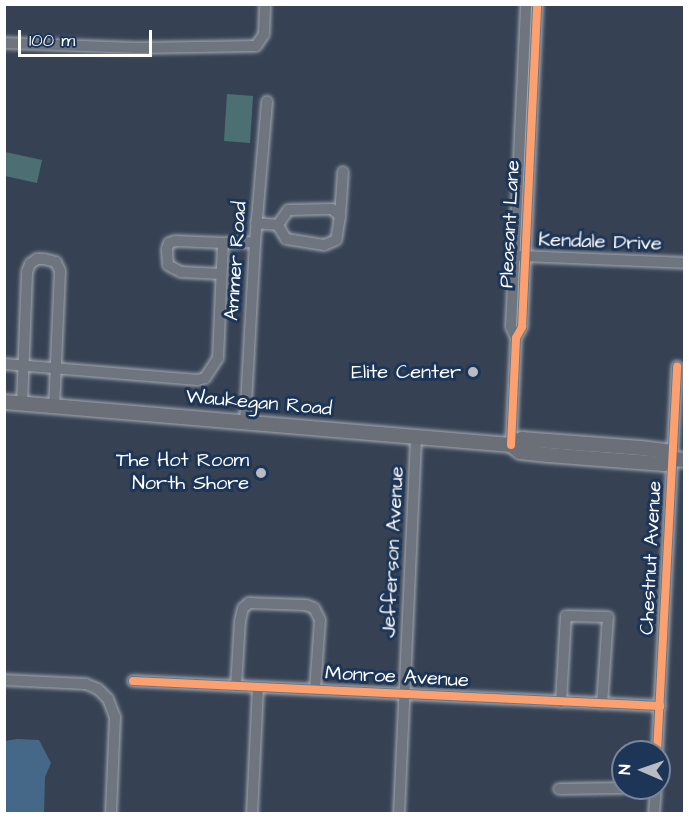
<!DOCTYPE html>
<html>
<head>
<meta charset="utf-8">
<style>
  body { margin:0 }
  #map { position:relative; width:689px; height:818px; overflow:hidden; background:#364254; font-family:"Architects Daughter",sans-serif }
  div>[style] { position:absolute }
  .green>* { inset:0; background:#4c6f74 }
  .water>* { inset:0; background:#456888 }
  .roads { filter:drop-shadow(0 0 2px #a5aab2) drop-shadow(0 0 2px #a5aab2) }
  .minor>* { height:10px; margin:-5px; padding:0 5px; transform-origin:5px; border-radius:5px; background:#6f757e }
  .major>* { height:14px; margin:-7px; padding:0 7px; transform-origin:7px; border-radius:7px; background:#6b7078 }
  .cycleway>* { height:8px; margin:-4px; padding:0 4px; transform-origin:4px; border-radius:4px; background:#fca06f }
  .dots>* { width:16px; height:16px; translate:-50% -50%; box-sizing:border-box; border:3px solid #1d3557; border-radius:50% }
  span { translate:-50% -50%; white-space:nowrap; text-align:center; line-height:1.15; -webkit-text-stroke:6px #1d3557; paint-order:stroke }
  .street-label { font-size:20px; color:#fff }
  .poi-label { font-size:20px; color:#fff }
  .right { translate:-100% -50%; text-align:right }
  .frame { position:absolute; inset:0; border:6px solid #fff; pointer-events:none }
  .north { position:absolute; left:611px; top:740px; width:60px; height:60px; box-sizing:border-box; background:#1d3557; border:2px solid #77869a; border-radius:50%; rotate:272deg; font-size:16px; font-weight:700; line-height:24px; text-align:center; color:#fff }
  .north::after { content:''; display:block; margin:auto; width:21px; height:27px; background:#b9bdc3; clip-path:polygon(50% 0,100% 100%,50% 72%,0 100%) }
  .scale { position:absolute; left:18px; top:30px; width:134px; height:27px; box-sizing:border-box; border:3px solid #fff; border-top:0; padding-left:8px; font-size:18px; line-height:21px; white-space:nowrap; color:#fff; -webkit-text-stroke:4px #1d3557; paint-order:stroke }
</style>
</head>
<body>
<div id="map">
  <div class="green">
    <div style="clip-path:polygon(227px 94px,253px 96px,250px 143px,224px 141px)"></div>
    <div style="clip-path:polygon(5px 152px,42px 160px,37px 183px,5px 176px)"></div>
  </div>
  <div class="water">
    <div style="clip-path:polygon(17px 739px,39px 740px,51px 763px,45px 777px,44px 813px,5px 813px,5px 741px)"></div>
  </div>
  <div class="roads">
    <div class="minor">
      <div style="left:4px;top:43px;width:133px;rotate:2.2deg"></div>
      <div style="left:137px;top:48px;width:119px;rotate:-1deg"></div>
      <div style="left:256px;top:46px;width:14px;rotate:-56deg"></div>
      <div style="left:264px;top:34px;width:30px;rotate:-88deg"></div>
      <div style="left:340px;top:216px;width:44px;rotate:-86.1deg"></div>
      <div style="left:256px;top:223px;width:22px;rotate:5deg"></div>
      <div style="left:278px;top:225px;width:18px;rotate:-56deg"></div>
      <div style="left:288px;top:210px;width:44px;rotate:-1.3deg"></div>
      <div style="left:332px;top:209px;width:11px;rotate:41deg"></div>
      <div style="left:340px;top:216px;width:24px;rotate:99deg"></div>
      <div style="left:336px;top:240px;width:13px;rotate:157deg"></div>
      <div style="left:324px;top:245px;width:38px;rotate:-171deg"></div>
      <div style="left:286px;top:239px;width:16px;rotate:-120deg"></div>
      <div style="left:520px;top:256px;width:164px;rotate:2.4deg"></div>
      <div style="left:221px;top:274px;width:40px;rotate:-177.1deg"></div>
      <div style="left:181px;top:272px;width:9px;rotate:-153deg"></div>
      <div style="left:173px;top:268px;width:6px;rotate:-149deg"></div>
      <div style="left:168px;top:265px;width:16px;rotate:-94deg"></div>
      <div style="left:167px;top:249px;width:6px;rotate:-72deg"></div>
      <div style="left:169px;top:243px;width:6px;rotate:-18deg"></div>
      <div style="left:175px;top:241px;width:48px;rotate:2.4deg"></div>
      <div style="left:516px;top:338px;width:12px;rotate:-114deg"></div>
      <div style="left:511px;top:327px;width:323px;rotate:-87.3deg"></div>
      <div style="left:4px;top:364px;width:194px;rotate:4.7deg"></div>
      <div style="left:197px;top:380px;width:8px;rotate:-14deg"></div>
      <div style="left:205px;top:378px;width:24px;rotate:-57deg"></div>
      <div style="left:218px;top:358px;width:115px;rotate:-87.5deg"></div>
      <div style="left:223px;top:243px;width:32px;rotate:-2deg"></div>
      <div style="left:22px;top:404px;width:132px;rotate:-87.8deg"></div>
      <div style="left:27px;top:272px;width:9px;rotate:-69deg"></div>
      <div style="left:30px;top:264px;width:9px;rotate:-36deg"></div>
      <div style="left:37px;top:259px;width:7px"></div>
      <div style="left:44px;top:259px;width:12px;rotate:14deg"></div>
      <div style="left:56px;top:262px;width:10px;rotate:66deg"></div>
      <div style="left:60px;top:271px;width:135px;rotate:92.5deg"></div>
      <div style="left:245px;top:422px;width:180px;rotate:-86.8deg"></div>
      <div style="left:255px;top:242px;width:141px;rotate:-85.1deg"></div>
      <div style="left:511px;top:445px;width:107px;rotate:-87.3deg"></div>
      <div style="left:516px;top:338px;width:13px;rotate:-61deg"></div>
      <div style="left:522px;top:327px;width:323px;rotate:-87.3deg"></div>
      <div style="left:4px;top:680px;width:82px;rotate:2.8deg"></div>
      <div style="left:86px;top:684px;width:13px;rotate:23deg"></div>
      <div style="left:98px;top:689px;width:14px;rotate:45deg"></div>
      <div style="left:108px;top:699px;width:19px;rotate:69deg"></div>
      <div style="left:115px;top:717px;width:97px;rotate:92.4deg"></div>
      <div style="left:133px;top:681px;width:528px;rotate:2.72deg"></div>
      <div style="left:236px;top:686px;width:65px;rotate:-86.5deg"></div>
      <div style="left:240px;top:621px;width:13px;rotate:-77deg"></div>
      <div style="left:243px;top:608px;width:8px;rotate:-40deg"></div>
      <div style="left:249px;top:603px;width:57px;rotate:2deg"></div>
      <div style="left:306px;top:605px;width:9px;rotate:21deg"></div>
      <div style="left:314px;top:608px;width:13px;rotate:63deg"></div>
      <div style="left:320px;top:620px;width:70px;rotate:94.1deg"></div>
      <div style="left:561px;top:702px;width:86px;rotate:-86.7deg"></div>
      <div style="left:566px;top:616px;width:42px;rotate:1.4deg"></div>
      <div style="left:608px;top:617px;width:87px;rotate:93.9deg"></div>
      <div style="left:657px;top:752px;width:386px;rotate:-87deg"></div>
      <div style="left:559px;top:789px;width:64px;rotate:-0.9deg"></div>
      <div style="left:252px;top:814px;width:127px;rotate:-87.3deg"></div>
      <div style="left:399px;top:814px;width:378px;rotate:-87.4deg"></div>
      <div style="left:654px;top:814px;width:26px;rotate:-86deg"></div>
    </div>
    <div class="major">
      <div style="left:4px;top:402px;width:509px;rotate:4.85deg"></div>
      <div style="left:511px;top:445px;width:13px;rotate:-29deg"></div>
      <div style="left:522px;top:439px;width:119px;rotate:4.3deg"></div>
      <div style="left:641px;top:448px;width:24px;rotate:7deg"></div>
      <div style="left:665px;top:451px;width:11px;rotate:45deg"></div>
      <div style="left:511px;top:445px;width:11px;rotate:38deg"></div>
      <div style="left:520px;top:452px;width:28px;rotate:6deg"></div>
      <div style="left:548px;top:455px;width:116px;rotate:4.4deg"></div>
      <div style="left:664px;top:464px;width:10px;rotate:-29deg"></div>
      <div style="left:673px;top:459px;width:11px;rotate:5deg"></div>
    </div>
  </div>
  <div class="cycleway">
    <div style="left:511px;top:445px;width:107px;rotate:-87.3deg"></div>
    <div style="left:516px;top:338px;width:13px;rotate:-61deg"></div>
    <div style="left:522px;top:327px;width:323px;rotate:-87.3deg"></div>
    <div style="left:133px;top:681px;width:528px;rotate:2.72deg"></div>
    <div style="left:657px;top:752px;width:386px;rotate:-87deg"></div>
  </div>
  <div class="dots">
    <div style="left:473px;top:372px;background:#b9bdc3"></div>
    <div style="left:261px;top:473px;background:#b9bdc3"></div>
  </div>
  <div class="street-label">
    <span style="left:510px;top:224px;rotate:-87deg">Pleasant Lane</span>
    <span style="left:600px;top:242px;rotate:2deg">Kendale Drive</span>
    <span style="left:236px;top:261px;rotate:-86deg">Ammer Road</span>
    <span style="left:259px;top:403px;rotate:5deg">Waukegan Road</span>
    <span style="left:393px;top:552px;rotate:-87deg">Jefferson Avenue</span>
    <span style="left:651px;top:558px;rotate:-87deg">Chestnut Avenue</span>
    <span style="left:397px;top:677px;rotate:3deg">Monroe Avenue</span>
  </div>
  <div class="poi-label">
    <span class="right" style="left:461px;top:372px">Elite Center</span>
    <span class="right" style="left:249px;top:472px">The Hot Room<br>North Shore</span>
  </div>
  <div class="frame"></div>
  <div class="north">N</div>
  <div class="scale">100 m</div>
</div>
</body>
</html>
